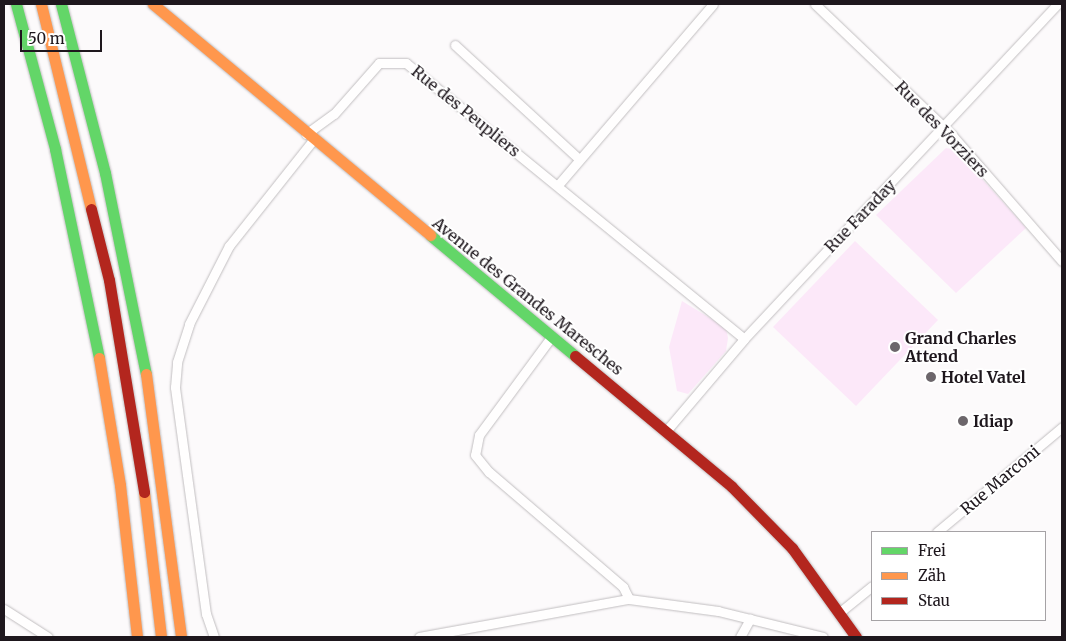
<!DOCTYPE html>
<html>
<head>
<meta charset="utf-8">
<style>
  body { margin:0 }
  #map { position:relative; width:1066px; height:641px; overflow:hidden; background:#fcfafb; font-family:Merriweather,serif }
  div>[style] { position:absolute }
  .green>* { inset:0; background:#fce8f9 }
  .roads { filter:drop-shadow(0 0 1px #c1bec0) drop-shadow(0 0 1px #c1bec0) }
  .street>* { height:9px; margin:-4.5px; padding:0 4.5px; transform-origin:4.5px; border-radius:4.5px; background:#fffefe }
  .fast>* { height:11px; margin:-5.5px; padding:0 5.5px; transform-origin:5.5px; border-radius:5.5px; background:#63d668 }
  .slow>* { height:11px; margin:-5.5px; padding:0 5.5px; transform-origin:5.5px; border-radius:5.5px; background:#ff974d }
  .jam>* { height:11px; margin:-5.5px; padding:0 5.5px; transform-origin:5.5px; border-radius:5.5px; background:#b3261e }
  .dots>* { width:14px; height:14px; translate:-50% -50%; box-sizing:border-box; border:2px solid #fff; border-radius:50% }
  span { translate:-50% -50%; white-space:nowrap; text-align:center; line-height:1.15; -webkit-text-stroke:4px #fff; paint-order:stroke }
  .street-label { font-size:16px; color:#1e171d }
  .poi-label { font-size:16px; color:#1e171d; font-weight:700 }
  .left { translate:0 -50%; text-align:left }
  .frame { position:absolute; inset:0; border:5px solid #1e171d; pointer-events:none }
  .legend { position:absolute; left:871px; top:531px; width:175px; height:90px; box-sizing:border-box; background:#fff; border:1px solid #a5a2a5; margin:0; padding:6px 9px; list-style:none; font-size:15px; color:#1e171d }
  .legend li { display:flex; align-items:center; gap:10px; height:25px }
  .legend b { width:25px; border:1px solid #a5a2a5 }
  .scale { position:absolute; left:20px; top:30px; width:82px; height:22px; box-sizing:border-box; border:2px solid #1e171d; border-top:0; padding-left:6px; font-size:15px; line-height:18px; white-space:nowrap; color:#1e171d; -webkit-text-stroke:4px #fff; paint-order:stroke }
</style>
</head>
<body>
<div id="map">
  <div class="green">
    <div style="clip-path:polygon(946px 148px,956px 150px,1026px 228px,956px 293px,876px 215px)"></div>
    <div style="clip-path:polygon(855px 241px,938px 320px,856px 406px,773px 327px)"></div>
    <div style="clip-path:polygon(682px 301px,726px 328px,728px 338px,726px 351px,688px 394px,677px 391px,669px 347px)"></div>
  </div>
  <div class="roads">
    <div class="street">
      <div style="left:815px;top:4px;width:190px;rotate:43.7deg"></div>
      <div style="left:952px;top:135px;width:167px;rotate:48.9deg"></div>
      <div style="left:455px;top:45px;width:168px;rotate:42.6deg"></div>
      <div style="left:306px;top:134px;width:34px;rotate:-36deg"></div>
      <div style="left:334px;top:114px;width:68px;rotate:-48.6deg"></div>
      <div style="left:379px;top:63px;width:27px"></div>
      <div style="left:406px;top:63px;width:436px;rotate:39.2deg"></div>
      <div style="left:558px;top:185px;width:238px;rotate:-49.4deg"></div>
      <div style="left:552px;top:336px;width:123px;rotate:126.4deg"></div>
      <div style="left:479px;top:435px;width:20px;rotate:101deg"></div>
      <div style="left:475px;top:455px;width:22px;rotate:51deg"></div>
      <div style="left:489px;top:472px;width:177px;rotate:40.6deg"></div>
      <div style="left:623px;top:587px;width:13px;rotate:63deg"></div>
      <div style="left:666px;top:431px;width:121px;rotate:-49.7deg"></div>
      <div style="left:744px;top:339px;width:458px;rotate:-46.9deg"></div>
      <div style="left:937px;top:532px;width:163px;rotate:-40deg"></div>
      <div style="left:4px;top:609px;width:52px;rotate:32.5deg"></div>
      <div style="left:840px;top:612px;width:41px;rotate:-39.1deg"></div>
      <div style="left:214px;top:637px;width:24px;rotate:-109deg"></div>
      <div style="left:206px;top:614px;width:229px;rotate:-97.8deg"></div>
      <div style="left:175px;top:387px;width:25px;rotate:-85deg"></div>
      <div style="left:177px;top:362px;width:40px;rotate:-72deg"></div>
      <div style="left:189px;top:324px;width:88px;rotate:-62.9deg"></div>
      <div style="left:229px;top:246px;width:135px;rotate:-51.6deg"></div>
      <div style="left:419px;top:637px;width:213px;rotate:-10.3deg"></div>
      <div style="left:629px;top:599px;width:90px;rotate:7.7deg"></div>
      <div style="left:718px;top:611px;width:108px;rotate:13.9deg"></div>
      <div style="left:740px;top:637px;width:21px;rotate:-61deg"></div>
    </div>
    <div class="fast">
      <div style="left:16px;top:4px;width:150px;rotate:74.9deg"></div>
      <div style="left:55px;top:149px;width:214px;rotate:78.1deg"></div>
      <div style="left:61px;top:4px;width:175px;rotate:75.4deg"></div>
      <div style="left:105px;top:173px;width:205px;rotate:78.5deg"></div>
      <div style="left:430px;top:235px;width:189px;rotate:39.8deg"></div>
    </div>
    <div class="slow">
      <div style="left:41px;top:4px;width:211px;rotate:76.3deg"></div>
      <div style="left:153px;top:4px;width:361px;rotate:39.8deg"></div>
      <div style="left:99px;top:358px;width:129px;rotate:80.6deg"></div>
      <div style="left:120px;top:485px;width:153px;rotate:83.6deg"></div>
      <div style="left:146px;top:374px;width:265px;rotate:82.4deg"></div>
      <div style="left:144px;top:492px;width:146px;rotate:83.3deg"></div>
    </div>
    <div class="jam">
      <div style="left:91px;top:209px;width:73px;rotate:75.8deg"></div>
      <div style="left:109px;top:280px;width:215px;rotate:80.6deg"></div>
      <div style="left:575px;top:356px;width:204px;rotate:39.8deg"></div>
      <div style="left:732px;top:487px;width:86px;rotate:45.5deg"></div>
      <div style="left:792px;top:548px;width:110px;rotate:54.3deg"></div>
    </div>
  </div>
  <div class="dots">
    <div style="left:895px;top:347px;background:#6c666b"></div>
    <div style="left:931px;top:377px;background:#6c666b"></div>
    <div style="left:963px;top:421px;background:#6c666b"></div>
  </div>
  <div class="street-label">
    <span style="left:466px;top:111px;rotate:39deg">Rue des Peupliers</span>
    <span style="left:942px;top:129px;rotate:46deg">Rue des Vorziers</span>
    <span style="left:860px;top:216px;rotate:-46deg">Rue Faraday</span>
    <span style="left:528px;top:296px;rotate:39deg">Avenue des Grandes Maresches</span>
    <span style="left:1000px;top:480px;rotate:-40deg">Rue Marconi</span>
  </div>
  <div class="poi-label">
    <span class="left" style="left:905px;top:347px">Grand Charles<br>Attend</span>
    <span class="left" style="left:941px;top:377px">Hotel Vatel</span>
    <span class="left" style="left:973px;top:421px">Idiap</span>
  </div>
  <div class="frame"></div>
  <ul class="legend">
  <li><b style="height:6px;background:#63d668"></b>Frei</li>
  <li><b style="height:6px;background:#ff974d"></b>Zäh</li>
  <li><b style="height:6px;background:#b3261e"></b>Stau</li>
  </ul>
  <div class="scale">50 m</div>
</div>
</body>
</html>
